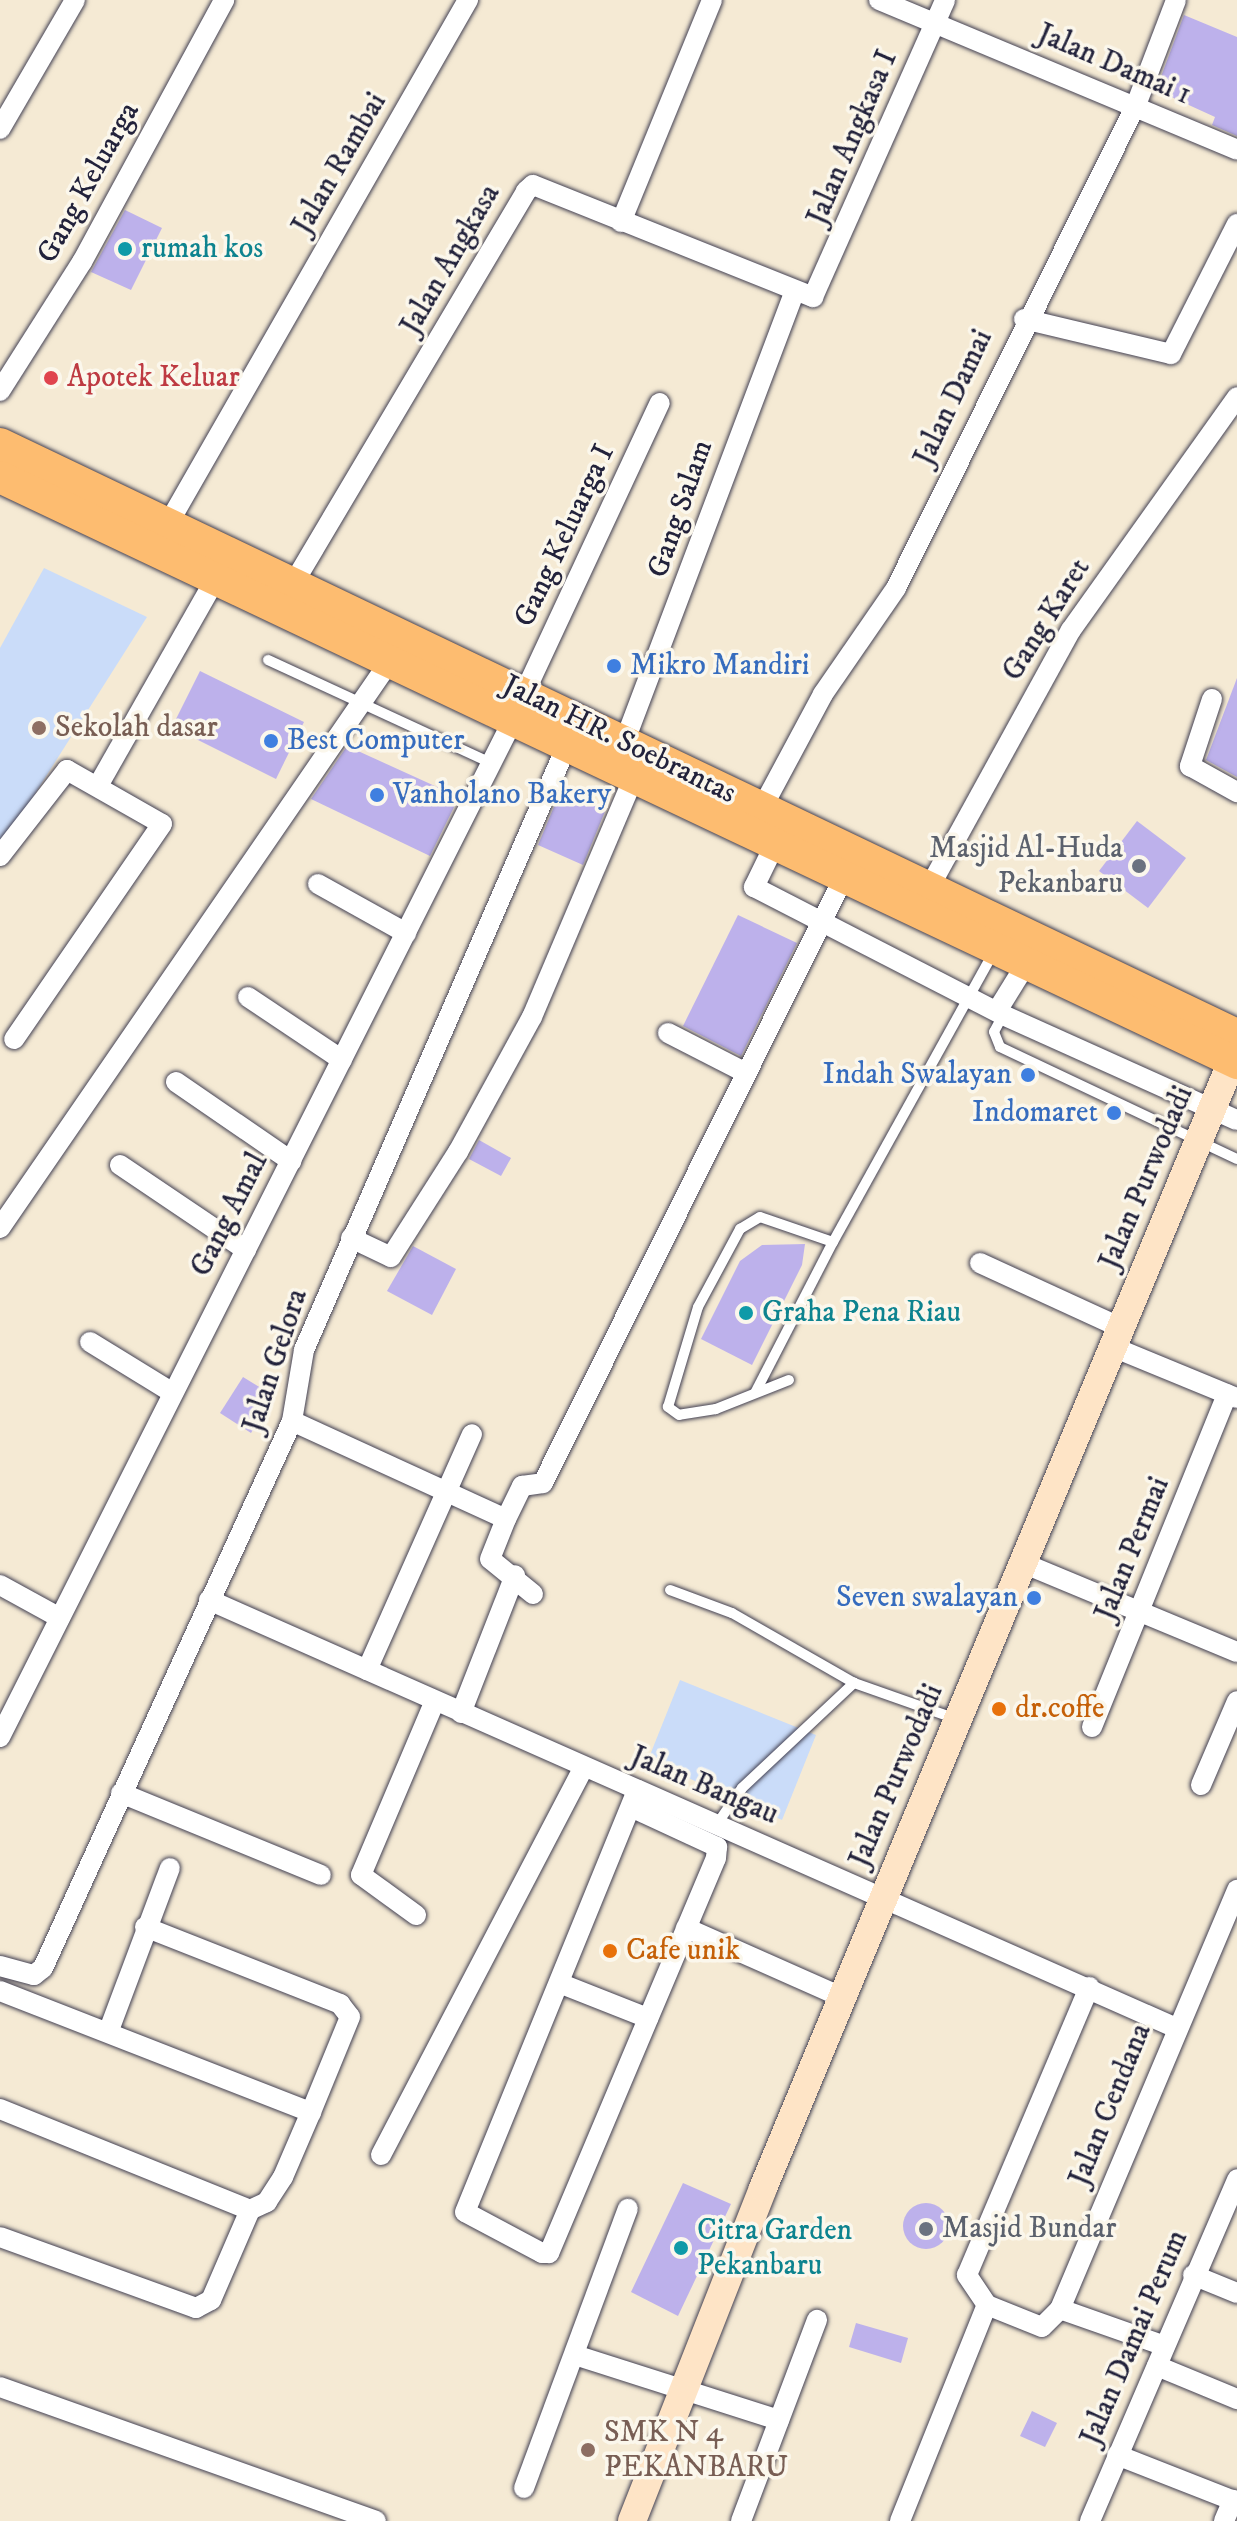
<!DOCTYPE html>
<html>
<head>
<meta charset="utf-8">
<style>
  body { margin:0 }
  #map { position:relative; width:1237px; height:2521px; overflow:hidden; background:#f5ead4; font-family:"IM FELL DW Pica",serif }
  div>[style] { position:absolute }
  .built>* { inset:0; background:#cadcf9 }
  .building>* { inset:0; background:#bdb1eb }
  .round { border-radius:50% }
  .roads { filter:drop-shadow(0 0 2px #424052) drop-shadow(0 0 2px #424052) }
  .lane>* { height:10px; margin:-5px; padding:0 5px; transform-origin:5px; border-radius:5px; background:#fff }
  .street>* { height:20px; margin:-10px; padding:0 10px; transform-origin:10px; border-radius:10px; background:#fff }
  .secondary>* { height:28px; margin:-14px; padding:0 14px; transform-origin:14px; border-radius:14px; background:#fee4c6 }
  .primary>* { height:32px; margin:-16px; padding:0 16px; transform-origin:16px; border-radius:16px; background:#fdbc70 }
  .dots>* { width:22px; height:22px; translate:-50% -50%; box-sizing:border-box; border:4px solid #fbf7ec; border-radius:50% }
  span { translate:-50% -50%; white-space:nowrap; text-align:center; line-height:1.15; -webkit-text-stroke:7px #fbf7ec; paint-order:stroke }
  .street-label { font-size:30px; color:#22223b }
  .culture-label { font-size:30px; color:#0d838f }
  .left { translate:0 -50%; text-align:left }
  .health-label { font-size:30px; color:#be3a42 }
  .shop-label { font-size:30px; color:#366cbe }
  .right { translate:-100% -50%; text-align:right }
  .education-label { font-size:30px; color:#785e54 }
  .worship-label { font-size:30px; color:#5b616d }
  .food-label { font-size:30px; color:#c56008 }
</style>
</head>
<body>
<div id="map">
  <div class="built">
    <div style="clip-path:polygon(44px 568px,147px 617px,0 849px,0 648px)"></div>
    <div style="clip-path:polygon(680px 1680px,816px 1735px,782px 1820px,648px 1760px)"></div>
  </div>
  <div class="building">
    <div style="clip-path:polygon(1184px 15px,1237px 37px,1237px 136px,1212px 125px,1215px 117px,1156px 90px)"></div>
    <div style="clip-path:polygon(125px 210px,162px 228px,131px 290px,91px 272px)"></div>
    <div style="clip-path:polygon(200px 671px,304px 722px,276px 779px,172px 727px)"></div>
    <div style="clip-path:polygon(1237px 678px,1237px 777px,1206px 760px)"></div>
    <div style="clip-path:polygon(347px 746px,459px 797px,430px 856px,311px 799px)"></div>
    <div style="clip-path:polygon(561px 790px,606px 809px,583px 865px,538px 845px)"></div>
    <div style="clip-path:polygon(1137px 821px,1186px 858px,1148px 908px,1099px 871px)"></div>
    <div style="clip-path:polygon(738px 915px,797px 943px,741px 1056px,683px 1026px)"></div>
    <div style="clip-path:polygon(479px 1140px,511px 1158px,501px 1176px,469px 1159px)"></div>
    <div style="clip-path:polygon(805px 1244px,802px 1265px,752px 1365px,701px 1339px,740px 1261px,762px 1245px)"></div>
    <div style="clip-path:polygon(413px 1246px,456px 1269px,432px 1315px,387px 1291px)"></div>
    <div style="clip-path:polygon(243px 1377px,274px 1396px,251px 1433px,220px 1413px)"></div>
    <div style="clip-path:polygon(683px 2183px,731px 2204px,678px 2316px,631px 2292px)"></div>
    <div class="round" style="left:903px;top:2203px;width:46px;height:46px"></div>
    <div style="clip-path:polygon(856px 2323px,908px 2338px,901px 2363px,849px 2347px)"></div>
    <div style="clip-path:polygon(1032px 2411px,1057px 2423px,1045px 2447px,1020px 2436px)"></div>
  </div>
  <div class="roads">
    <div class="lane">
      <div style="left:268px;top:660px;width:246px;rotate:24.8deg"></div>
      <div style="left:1003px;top:1015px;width:19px;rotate:118deg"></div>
      <div style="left:994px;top:1032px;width:16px;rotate:68deg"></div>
      <div style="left:1000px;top:1047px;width:262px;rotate:25.3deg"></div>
      <div style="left:789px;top:1380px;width:79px;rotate:158.3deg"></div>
      <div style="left:716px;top:1409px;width:37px;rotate:171deg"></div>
      <div style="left:679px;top:1415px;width:14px;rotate:-144deg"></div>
      <div style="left:668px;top:1407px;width:104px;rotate:-73.3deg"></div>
      <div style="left:698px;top:1307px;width:89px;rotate:-61.7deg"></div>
      <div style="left:740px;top:1229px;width:23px;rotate:-31deg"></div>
      <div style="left:760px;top:1217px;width:77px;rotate:18.9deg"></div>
      <div style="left:833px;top:1242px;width:332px;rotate:-61deg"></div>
      <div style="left:756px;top:1391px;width:168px;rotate:-62.7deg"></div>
      <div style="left:670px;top:1590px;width:66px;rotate:20.4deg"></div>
      <div style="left:732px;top:1613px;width:141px;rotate:29.8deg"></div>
      <div style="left:717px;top:1824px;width:44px;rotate:-55.2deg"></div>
      <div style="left:742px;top:1788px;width:154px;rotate:-43.2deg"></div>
      <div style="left:854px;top:1683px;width:108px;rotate:19.4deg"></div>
    </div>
    <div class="street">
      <div style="left:879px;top:0;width:388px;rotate:22.7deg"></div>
      <div style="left:0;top:129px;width:149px;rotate:-59.8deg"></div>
      <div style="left:621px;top:222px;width:240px;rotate:-67.7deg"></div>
      <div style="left:1024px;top:319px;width:151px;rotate:13.4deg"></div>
      <div style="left:1171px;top:354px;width:146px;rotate:-63.1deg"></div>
      <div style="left:0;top:391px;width:153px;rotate:-57.6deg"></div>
      <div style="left:82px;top:262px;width:298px;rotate:-61.5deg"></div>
      <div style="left:168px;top:524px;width:604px;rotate:-60.21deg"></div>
      <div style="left:293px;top:584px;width:457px;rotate:-59.3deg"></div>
      <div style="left:526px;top:191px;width:9px;rotate:-41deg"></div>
      <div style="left:533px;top:185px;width:302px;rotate:21.8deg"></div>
      <div style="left:813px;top:297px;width:325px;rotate:-66deg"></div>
      <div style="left:524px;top:694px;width:321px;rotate:-65deg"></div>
      <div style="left:1212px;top:699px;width:71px;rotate:108.2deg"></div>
      <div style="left:1190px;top:766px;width:54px;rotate:29deg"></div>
      <div style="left:624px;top:743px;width:480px;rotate:-69.3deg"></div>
      <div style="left:99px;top:784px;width:237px;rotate:-60.4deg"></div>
      <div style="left:762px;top:808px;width:129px;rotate:-61.8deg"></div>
      <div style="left:823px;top:694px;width:129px;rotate:-55.4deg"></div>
      <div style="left:896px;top:588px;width:539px;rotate:-63.58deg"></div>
      <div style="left:1136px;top:105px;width:112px;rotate:-69.1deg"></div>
      <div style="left:775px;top:844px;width:48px;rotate:116deg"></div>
      <div style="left:754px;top:887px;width:280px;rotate:27.2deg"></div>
      <div style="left:1003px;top:1015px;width:256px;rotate:24.2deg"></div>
      <div style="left:0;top:856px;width:109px;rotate:-52.1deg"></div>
      <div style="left:67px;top:770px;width:109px;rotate:29.6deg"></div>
      <div style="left:162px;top:824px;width:261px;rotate:124.5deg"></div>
      <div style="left:318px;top:884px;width:101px;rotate:29.1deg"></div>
      <div style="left:929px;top:888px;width:294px;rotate:-61.2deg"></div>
      <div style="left:1071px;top:630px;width:286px;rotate:-54.5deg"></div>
      <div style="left:248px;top:997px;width:113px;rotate:33.8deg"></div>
      <div style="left:997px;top:1011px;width:55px;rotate:-58.3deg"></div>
      <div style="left:668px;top:1033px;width:88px;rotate:27.1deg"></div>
      <div style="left:176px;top:1082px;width:140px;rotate:34.5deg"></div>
      <div style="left:120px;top:1165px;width:152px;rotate:34deg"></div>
      <div style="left:0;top:1228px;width:688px;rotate:-55.48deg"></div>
      <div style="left:351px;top:1238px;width:44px;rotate:25.4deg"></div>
      <div style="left:391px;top:1257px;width:125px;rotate:-57.5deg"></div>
      <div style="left:458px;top:1152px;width:154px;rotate:-61.3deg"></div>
      <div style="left:532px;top:1017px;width:261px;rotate:-67deg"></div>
      <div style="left:980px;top:1263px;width:155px;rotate:24.7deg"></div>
      <div style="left:90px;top:1342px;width:97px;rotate:31.6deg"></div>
      <div style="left:1113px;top:1347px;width:134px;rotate:22.4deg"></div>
      <div style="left:292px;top:1421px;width:235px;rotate:24.6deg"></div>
      <div style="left:1023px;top:1563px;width:232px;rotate:22.6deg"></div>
      <div style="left:0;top:1585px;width:68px;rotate:28.8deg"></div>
      <div style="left:533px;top:1594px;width:55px;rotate:-140.9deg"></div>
      <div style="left:490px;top:1559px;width:43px;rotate:-68.2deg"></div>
      <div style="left:506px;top:1519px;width:37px;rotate:-64deg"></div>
      <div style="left:522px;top:1486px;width:21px;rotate:-8deg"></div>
      <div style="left:543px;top:1483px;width:677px;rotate:-63.59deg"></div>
      <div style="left:209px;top:1600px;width:1055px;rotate:23.87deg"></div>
      <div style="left:367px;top:1670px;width:258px;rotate:-66deg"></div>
      <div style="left:461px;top:1713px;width:148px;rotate:-68.6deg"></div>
      <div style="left:1092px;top:1727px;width:359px;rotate:-67.9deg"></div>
      <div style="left:0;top:1737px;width:1139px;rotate:-63.23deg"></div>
      <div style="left:1201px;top:1785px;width:91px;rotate:-66.8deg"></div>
      <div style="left:121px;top:1793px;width:216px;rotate:22.3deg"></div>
      <div style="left:631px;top:1807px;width:95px;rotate:24.9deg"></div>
      <div style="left:717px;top:1847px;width:11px;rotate:95deg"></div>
      <div style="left:716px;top:1858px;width:429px;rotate:112.9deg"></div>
      <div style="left:549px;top:2253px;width:7px;rotate:180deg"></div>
      <div style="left:542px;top:2253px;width:87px;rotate:-152deg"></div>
      <div style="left:465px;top:2212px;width:456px;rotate:-67.8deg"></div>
      <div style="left:416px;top:1915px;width:68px;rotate:-144deg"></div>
      <div style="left:361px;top:1875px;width:189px;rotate:-67deg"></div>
      <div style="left:145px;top:1927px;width:210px;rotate:21.5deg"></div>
      <div style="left:340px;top:2004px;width:16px;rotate:52deg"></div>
      <div style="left:350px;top:2017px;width:103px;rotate:112.3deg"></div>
      <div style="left:686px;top:1928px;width:171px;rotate:23.9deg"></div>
      <div style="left:0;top:1966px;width:35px;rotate:15deg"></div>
      <div style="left:34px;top:1975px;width:11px;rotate:-38deg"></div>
      <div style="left:43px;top:1968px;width:601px;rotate:-65.52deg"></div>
      <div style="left:292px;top:1421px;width:72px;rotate:-80.4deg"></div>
      <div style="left:304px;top:1350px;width:660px;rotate:-66.5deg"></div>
      <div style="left:559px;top:1983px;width:96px;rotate:21.5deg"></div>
      <div style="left:0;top:1991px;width:334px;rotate:21.3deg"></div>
      <div style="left:311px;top:2112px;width:71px;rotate:113.3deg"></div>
      <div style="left:283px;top:2177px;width:30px;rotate:123deg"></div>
      <div style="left:267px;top:2202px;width:19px;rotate:155deg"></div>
      <div style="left:109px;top:2030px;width:173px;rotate:-69.4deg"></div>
      <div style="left:0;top:2109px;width:270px;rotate:22deg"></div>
      <div style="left:250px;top:2210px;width:98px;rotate:113.4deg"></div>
      <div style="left:211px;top:2300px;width:17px;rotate:152deg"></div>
      <div style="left:196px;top:2308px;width:208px;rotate:-160.1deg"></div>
      <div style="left:381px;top:2155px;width:438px;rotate:-62.4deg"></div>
      <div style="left:1193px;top:2275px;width:48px;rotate:22.2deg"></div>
      <div style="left:987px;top:2305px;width:59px;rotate:21.8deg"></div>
      <div style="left:1042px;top:2327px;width:25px;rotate:-45deg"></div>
      <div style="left:1060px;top:2309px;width:455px;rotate:-67.1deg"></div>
      <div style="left:1060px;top:2309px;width:111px;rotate:19.4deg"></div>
      <div style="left:575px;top:2355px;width:214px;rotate:17.7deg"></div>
      <div style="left:1157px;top:2366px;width:87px;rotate:22.4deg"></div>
      <div style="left:0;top:2387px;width:399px;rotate:19.6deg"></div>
      <div style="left:1117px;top:2455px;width:129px;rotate:21.4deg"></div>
      <div style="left:524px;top:2488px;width:298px;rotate:-69.6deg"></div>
      <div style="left:741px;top:2521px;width:215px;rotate:-69.3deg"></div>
      <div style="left:900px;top:2521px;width:233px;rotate:-68.1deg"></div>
      <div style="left:987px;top:2305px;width:36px;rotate:-124deg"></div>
      <div style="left:967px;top:2275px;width:313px;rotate:-67deg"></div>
      <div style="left:1090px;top:2521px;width:372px;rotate:-66.7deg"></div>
      <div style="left:1224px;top:2521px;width:23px;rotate:-67deg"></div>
    </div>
    <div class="secondary">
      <div style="left:632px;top:2521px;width:358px;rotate:-68.5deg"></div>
      <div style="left:763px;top:2188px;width:1221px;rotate:-67.41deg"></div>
    </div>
    <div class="primary">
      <div style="left:0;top:444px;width:1371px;rotate:25.54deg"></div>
      <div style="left:0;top:477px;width:1369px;rotate:25.35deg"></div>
    </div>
  </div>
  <div class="dots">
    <div style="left:125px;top:249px;background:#0f9aa8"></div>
    <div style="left:51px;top:378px;background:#e0444e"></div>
    <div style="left:614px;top:666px;background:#3f7fe0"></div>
    <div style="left:39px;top:728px;background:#8d6e63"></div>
    <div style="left:271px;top:741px;background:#3f7fe0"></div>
    <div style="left:377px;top:795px;background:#3f7fe0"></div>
    <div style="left:1139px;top:866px;background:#6b7280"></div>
    <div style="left:1028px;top:1075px;background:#3f7fe0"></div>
    <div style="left:1114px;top:1113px;background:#3f7fe0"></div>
    <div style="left:746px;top:1313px;background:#0f9aa8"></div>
    <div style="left:1034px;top:1598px;background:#3f7fe0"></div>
    <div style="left:999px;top:1709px;background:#e8710a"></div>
    <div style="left:610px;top:1951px;background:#e8710a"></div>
    <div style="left:926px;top:2229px;background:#6b7280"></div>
    <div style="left:681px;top:2248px;background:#0f9aa8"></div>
    <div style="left:588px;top:2450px;background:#8d6e63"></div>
  </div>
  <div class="street-label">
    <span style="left:1114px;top:65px;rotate:23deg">Jalan Damai 1</span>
    <span style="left:853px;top:138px;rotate:-67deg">Jalan Angkasa I</span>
    <span style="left:340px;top:164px;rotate:-60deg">Jalan Rambai</span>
    <span style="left:89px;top:183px;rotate:-61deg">Gang Keluarga</span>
    <span style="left:451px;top:260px;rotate:-60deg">Jalan Angkasa</span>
    <span style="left:954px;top:398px;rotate:-65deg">Jalan Damai</span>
    <span style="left:681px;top:509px;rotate:-71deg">Gang Salam</span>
    <span style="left:565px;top:536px;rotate:-65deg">Gang Keluarga I</span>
    <span style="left:1047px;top:620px;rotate:-58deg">Gang Karet</span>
    <span style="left:619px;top:740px;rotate:26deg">Jalan HR. Soebrantas</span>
    <span style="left:1147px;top:1178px;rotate:-67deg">Jalan Purwodadi</span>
    <span style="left:230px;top:1215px;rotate:-63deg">Gang Amal</span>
    <span style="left:276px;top:1361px;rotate:-72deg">Jalan Gelora</span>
    <span style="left:1133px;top:1549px;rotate:-68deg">Jalan Permai</span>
    <span style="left:897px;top:1776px;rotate:-67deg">Jalan Purwodadi</span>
    <span style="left:704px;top:1786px;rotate:23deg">Jalan Bangau</span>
    <span style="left:1111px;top:2105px;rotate:-68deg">Jalan Cendana</span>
    <span style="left:1135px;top:2338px;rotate:-67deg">Jalan Damai Perum</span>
  </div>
  <div class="culture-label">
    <span class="left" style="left:141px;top:249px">rumah kos</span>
    <span class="left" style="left:762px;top:1313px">Graha Pena Riau</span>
    <span class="left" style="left:697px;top:2248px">Citra Garden<br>Pekanbaru</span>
  </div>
  <div class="health-label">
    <span class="left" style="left:67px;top:378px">Apotek Keluar</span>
  </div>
  <div class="shop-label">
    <span class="left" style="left:630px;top:666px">Mikro Mandiri</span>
    <span class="left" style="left:287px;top:741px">Best Computer</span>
    <span class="left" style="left:393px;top:795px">Vanholano Bakery</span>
    <span class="right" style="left:1012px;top:1075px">Indah Swalayan</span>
    <span class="right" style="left:1098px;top:1113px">Indomaret</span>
    <span class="right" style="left:1018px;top:1598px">Seven swalayan</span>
  </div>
  <div class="education-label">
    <span class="left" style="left:55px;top:728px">Sekolah dasar</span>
    <span class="left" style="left:604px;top:2450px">SMK N 4<br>PEKANBARU</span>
  </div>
  <div class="worship-label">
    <span class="right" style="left:1123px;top:866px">Masjid Al-Huda<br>Pekanbaru</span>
    <span class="left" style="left:942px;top:2229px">Masjid Bundar</span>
  </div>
  <div class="food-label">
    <span class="left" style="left:1015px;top:1709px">dr.coffe</span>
    <span class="left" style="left:626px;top:1951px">Cafe unik</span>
  </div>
</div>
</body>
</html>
